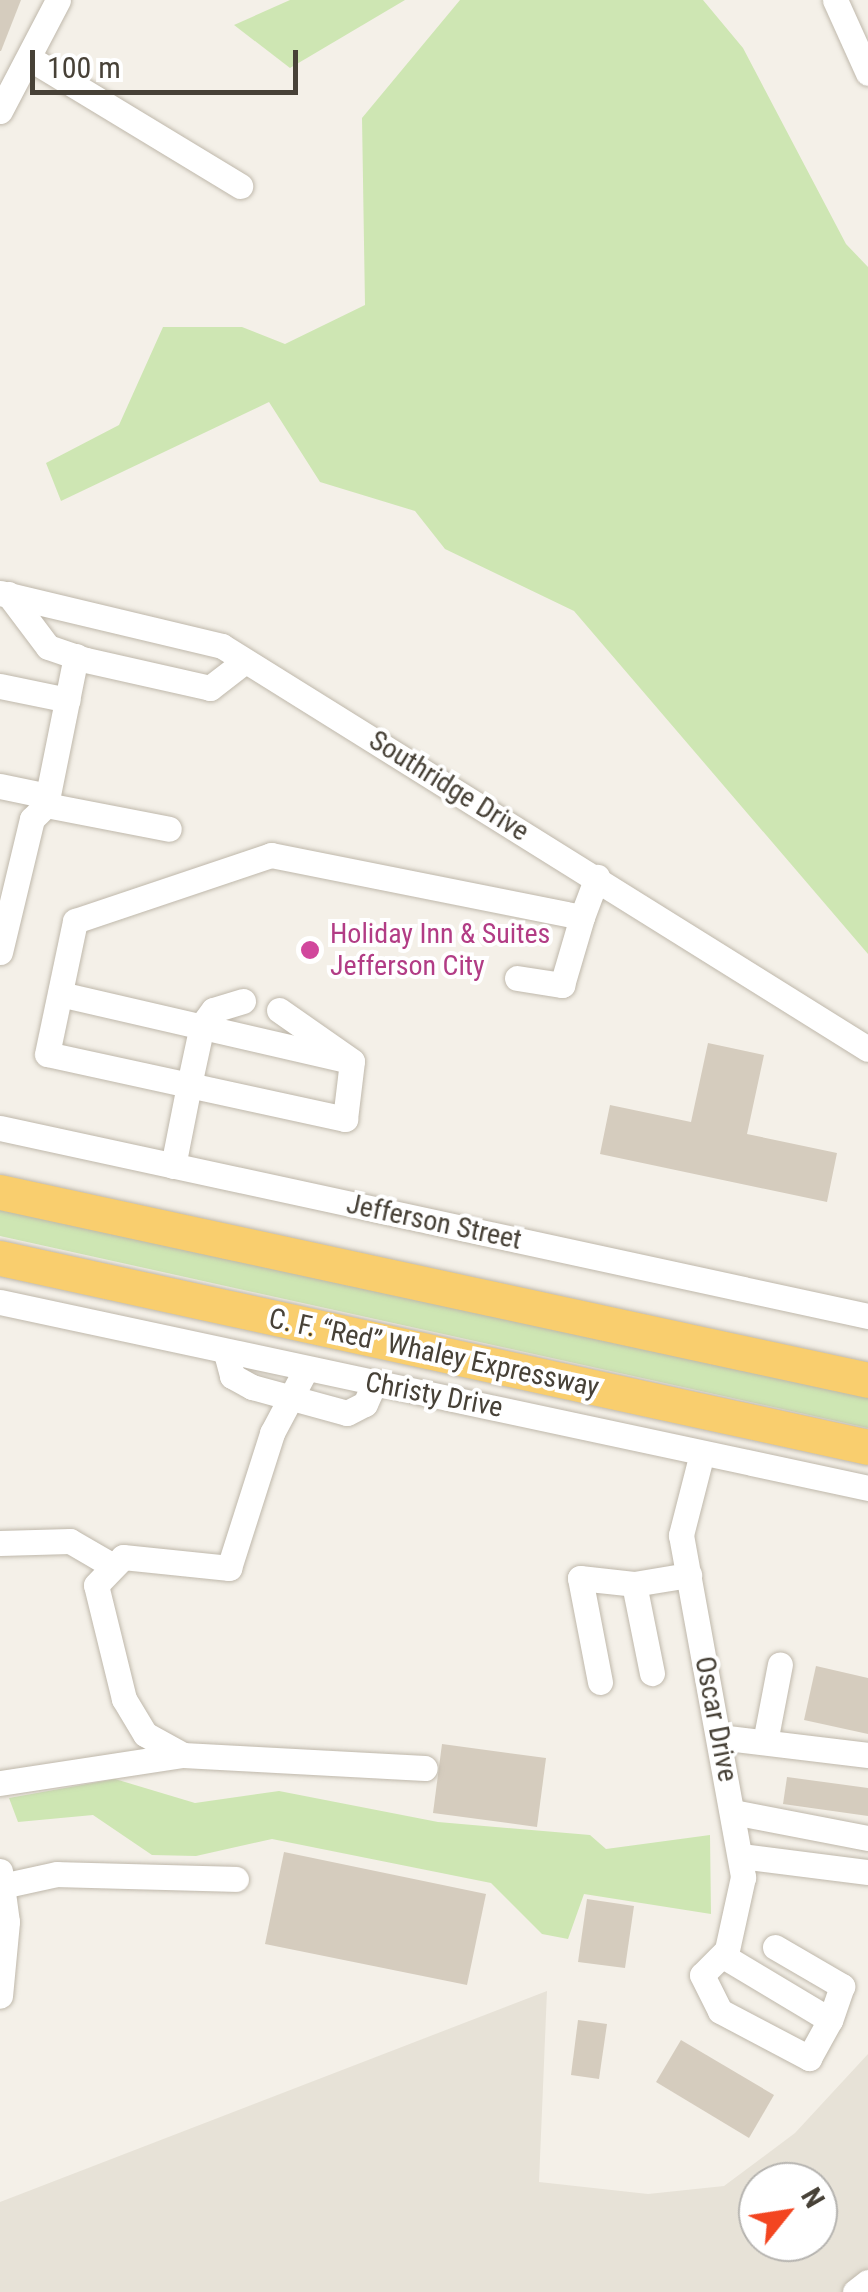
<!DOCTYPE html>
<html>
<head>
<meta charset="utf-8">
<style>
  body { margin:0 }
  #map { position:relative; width:868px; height:2292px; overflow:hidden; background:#f4f0e8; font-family:"Roboto Condensed",sans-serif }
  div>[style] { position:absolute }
  .residential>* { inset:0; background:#e7e2d7 }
  .green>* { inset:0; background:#cee6b3 }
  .building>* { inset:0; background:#d5ccbe }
  .roads { filter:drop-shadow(0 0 2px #bfb8ab) drop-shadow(0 0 2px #bfb8ab) }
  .minor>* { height:25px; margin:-12.5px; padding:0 12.5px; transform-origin:12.5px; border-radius:12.5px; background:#fff }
  .highway>* { height:35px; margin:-17.5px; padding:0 17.5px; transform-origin:17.5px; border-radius:17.5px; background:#f9ce6e }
  .dots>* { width:28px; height:28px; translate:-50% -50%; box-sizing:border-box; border:5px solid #fff; border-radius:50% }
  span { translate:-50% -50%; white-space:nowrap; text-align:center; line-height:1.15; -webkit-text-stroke:8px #fff; paint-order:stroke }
  .street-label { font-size:28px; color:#474137 }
  .hotel-label { font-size:28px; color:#b23c85 }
  .left { translate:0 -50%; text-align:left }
  .north { position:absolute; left:738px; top:2162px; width:100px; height:100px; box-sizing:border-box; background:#fff; border:2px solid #b5b3af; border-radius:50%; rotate:60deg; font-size:28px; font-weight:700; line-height:40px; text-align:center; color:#474137 }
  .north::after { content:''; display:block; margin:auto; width:35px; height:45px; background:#f34520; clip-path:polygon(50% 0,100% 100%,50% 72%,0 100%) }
  .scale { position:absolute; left:30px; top:50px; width:268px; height:45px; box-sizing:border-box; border:5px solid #474137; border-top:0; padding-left:12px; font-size:30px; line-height:35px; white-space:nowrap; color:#474137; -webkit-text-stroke:8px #fff; paint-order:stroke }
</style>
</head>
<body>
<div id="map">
  <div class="residential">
    <div style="clip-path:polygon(evenodd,547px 1991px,539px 2182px,648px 2194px,724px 2186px,795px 2133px,868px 2054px,868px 2292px,0 2292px,0 2202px,547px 1991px,758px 2182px,818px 2182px,818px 2242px,758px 2242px,758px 2182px)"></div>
  </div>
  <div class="green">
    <div style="clip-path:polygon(290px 0,405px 0,290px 68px,234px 25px)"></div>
    <div style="clip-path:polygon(460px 0,703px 0,743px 48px,846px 244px,868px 267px,868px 954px,574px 611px,445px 549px,415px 511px,320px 482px,269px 402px,61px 501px,46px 463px,119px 425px,163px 327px,242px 327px,285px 344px,365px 305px,362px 118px)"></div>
    <div style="clip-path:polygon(0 1201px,868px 1390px,868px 1428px,0 1236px)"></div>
    <div style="clip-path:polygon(115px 1779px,195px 1803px,279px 1791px,438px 1822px,590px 1835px,606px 1849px,710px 1835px,711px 1914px,584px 1894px,568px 1939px,542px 1934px,491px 1883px,272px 1839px,196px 1856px,152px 1855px,93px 1815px,18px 1822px,9px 1798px)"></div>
  </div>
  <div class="building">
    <div style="clip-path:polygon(0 0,21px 0,1px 51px,0 51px)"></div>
    <div style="clip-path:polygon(708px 1043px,764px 1055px,747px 1134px,837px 1153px,827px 1202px,600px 1154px,610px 1105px,691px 1122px)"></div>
    <div style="clip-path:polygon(816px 1666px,868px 1678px,868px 1734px,804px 1720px)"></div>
    <div style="clip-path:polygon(442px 1744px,546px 1758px,537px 1827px,433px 1813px)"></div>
    <div style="clip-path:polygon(787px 1777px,868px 1788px,868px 1816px,783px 1804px)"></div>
    <div style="clip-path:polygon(284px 1852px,486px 1894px,467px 1985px,265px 1944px)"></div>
    <div style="clip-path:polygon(587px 1899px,634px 1906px,625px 1968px,578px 1962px)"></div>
    <div style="clip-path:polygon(578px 2020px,607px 2024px,599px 2079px,571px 2075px)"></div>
    <div style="clip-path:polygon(681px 2040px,774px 2095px,749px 2138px,656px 2082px)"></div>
  </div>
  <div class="roads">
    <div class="minor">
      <div style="left:835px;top:0;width:80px;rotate:65.7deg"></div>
      <div style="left:29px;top:58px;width:247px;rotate:31.2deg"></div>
      <div style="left:0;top:111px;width:125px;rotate:-62.4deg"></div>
      <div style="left:0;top:593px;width:228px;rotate:13.4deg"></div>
      <div style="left:222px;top:646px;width:761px;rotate:31.96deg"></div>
      <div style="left:8px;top:594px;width:66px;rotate:53deg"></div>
      <div style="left:48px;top:647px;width:40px;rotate:18.9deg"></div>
      <div style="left:86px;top:660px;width:127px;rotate:12.7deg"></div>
      <div style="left:210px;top:688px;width:44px;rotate:-37.6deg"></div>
      <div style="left:76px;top:656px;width:152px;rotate:101.4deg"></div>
      <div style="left:46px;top:805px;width:125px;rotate:11deg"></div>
      <div style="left:0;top:686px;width:69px;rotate:11.6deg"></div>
      <div style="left:0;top:786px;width:49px;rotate:11.8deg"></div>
      <div style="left:0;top:952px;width:137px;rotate:-76.5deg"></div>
      <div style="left:32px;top:819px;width:20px;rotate:-45deg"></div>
      <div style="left:517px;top:978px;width:46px;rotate:8.8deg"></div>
      <div style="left:562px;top:985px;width:71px;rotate:-73.6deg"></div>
      <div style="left:60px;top:994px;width:294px;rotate:13deg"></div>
      <div style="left:243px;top:1001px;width:31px;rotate:163deg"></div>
      <div style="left:213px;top:1010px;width:19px;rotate:126deg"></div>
      <div style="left:202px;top:1025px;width:61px;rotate:102.2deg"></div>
      <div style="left:189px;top:1085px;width:160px;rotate:12.3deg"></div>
      <div style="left:345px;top:1119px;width:58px;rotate:-83.1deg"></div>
      <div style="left:352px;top:1061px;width:89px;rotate:-145.1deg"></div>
      <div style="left:0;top:1128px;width:888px;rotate:12.22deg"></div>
      <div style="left:173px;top:1166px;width:83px;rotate:-78.8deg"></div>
      <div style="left:189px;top:1085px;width:145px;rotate:-167.7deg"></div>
      <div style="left:47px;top:1054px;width:136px;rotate:-78.1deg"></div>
      <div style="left:75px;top:921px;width:207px;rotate:-18.6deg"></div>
      <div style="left:271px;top:855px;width:317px;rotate:11.3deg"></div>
      <div style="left:582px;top:917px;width:43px;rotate:-69.4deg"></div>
      <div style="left:0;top:1302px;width:888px;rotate:12.09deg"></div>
      <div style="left:226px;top:1353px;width:24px;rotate:75deg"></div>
      <div style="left:232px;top:1376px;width:23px;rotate:29deg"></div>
      <div style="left:252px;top:1387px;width:98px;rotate:15.3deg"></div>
      <div style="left:347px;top:1413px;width:20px;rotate:-27deg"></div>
      <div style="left:365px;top:1404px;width:22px;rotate:-66deg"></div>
      <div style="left:702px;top:1453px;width:85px;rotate:104.4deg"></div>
      <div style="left:681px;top:1535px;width:348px;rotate:79.7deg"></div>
      <div style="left:743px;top:1877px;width:75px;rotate:102.4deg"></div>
      <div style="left:727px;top:1950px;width:35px;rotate:135deg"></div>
      <div style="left:702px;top:1975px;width:40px;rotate:63.4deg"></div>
      <div style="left:720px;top:2011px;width:101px;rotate:27.8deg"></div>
      <div style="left:809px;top:2058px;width:43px;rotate:-61.1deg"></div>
      <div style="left:830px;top:2020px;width:125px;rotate:-149.1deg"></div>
      <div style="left:0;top:1543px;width:70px;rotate:-1.6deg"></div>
      <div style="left:70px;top:1541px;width:44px;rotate:30.1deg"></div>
      <div style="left:634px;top:1584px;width:91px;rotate:78.6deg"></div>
      <div style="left:600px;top:1682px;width:106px;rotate:-100.9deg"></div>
      <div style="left:580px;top:1578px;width:54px;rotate:6.3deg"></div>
      <div style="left:634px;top:1584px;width:56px;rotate:-9.3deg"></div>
      <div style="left:719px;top:1737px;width:150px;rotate:6.9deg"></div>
      <div style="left:765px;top:1742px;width:79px;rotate:-79.1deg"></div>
      <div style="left:183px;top:1755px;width:43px;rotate:-151.1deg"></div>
      <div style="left:145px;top:1734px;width:41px;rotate:-121deg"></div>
      <div style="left:124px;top:1699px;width:117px;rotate:-103.8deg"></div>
      <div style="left:96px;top:1585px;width:39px;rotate:-46deg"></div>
      <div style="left:123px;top:1557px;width:107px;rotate:5.9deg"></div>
      <div style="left:229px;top:1568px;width:142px;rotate:-72.3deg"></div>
      <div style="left:272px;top:1433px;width:70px;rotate:-62deg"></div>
      <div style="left:0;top:1783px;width:185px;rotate:-8.7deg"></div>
      <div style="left:183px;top:1755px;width:242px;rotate:3.1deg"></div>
      <div style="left:733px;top:1812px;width:137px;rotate:10.9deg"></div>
      <div style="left:741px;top:1856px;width:128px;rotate:7.2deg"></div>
      <div style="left:0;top:1871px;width:51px;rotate:82.2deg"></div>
      <div style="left:7px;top:1922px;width:74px;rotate:95.4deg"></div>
      <div style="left:2px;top:1886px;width:56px;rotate:-12.3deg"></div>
      <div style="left:57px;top:1874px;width:179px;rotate:1.6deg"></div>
      <div style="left:775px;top:1947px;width:78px;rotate:30.2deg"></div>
      <div style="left:842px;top:1986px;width:36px;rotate:109deg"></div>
      <div style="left:855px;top:2292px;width:16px;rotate:-38deg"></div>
    </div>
    <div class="highway">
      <div style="left:0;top:1192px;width:888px;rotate:12.22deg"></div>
      <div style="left:0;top:1258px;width:888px;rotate:12.28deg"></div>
    </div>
  </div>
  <div class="dots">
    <div style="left:310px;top:950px;background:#d1479c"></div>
  </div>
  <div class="street-label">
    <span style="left:449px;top:786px;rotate:32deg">Southridge Drive</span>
    <span style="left:434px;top:1222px;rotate:12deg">Jefferson Street</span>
    <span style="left:434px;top:1353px;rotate:12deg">C. F. “Red” Whaley Expressway</span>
    <span style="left:434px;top:1395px;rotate:11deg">Christy Drive</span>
    <span style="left:716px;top:1719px;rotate:79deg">Oscar Drive</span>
  </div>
  <div class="hotel-label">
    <span class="left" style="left:330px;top:950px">Holiday Inn &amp; Suites<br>Jefferson City</span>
  </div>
  <div class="north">N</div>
  <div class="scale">100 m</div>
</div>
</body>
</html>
